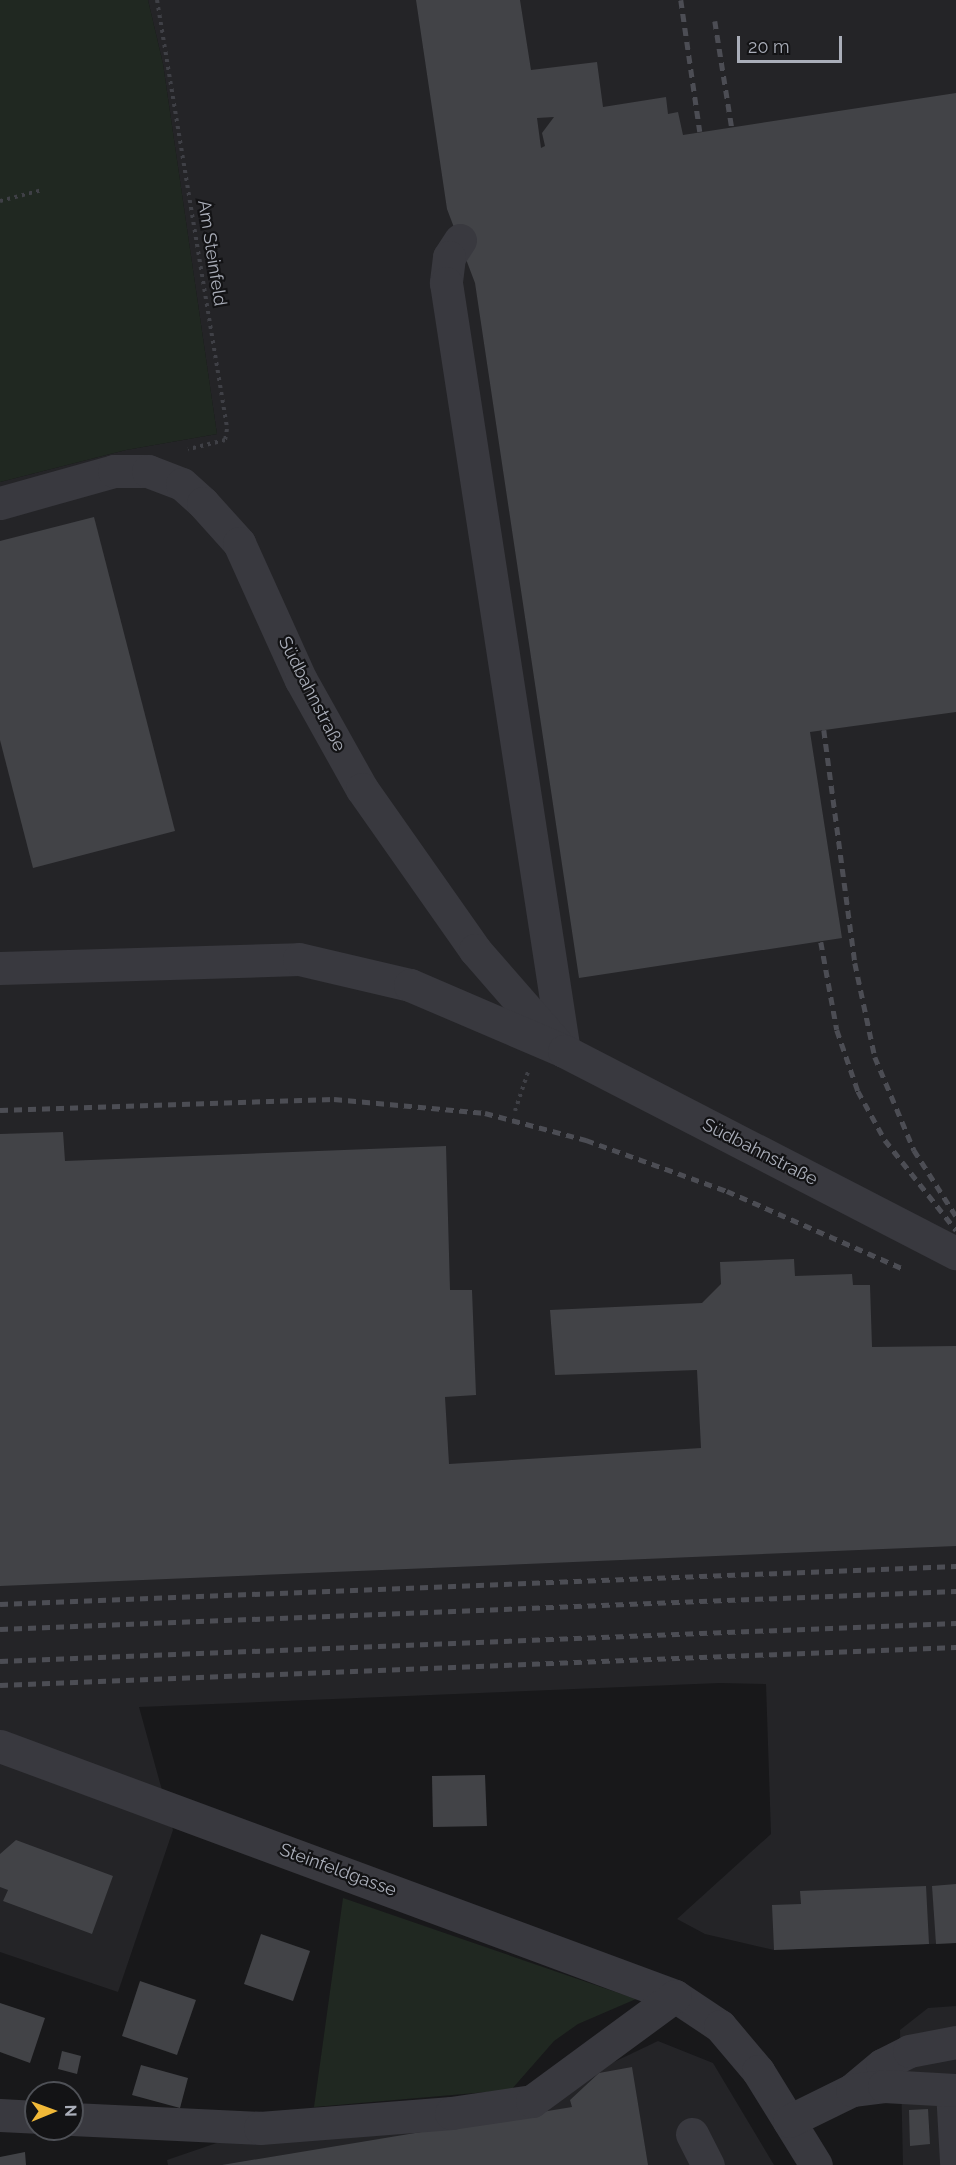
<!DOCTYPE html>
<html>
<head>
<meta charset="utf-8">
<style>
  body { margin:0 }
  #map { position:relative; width:956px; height:2165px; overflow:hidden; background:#18181a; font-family:Raleway,sans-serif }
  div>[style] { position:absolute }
  .built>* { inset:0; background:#242427 }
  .green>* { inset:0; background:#202821 }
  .building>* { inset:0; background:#424347 }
  .path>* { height:4px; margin-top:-2px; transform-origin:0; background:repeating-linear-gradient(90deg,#3f4046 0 3px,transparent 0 7.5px) }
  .minor>* { height:33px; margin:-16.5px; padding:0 16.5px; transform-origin:16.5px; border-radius:16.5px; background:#39393f }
  .rail>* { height:4.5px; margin-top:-2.25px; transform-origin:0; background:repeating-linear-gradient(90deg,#4c4d54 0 8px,transparent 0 14px) }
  span { translate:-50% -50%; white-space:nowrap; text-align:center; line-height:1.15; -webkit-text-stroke:4.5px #131315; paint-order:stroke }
  .street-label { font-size:18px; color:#aaaeb9 }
  .north { position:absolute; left:24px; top:2081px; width:60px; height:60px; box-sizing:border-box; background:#131315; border:2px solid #4f5157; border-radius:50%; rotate:89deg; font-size:16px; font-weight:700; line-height:24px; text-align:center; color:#aaaeb9 }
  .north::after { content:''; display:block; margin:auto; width:21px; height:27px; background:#f1b938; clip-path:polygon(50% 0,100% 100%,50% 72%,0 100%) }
  .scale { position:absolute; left:737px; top:36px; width:105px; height:27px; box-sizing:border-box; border:3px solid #aaaeb9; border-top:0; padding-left:8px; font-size:18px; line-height:21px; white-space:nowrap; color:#aaaeb9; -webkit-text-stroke:4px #131315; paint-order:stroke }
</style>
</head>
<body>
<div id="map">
  <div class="built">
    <div style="clip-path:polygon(148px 0,956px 0,956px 1943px,774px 1950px,705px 1934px,677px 1919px,771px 1834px,766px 1684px,720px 1683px,139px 1707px,173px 1830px,118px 1992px,0 1952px,0 482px,126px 450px,217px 434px,163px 64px)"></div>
    <div style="clip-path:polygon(956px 2006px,956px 2165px,903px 2165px,900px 2030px,928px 2008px)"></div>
    <div style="clip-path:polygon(658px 2041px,713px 2063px,774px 2165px,168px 2165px,167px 2160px,260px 2128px,532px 2101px)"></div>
  </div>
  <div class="green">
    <div style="clip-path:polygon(0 0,148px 0,163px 64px,217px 434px,126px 450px,0 482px)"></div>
    <div style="clip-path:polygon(343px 1898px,636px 1999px,578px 2024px,554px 2041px,511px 2090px,314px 2107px)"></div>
  </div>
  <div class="building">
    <div style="clip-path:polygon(evenodd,416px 0,520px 0,531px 70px,597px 62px,603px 107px,666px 97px,668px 114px,678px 112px,683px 135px,956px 93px,956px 712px,810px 732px,842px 938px,579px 978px,475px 283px,447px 209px,416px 0,554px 117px,542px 133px,545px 146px,541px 148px,537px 118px,554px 117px)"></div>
    <div style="clip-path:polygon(94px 517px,175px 831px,33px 868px,0 740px,0 541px)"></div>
    <div style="clip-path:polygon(63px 1132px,65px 1161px,446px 1146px,450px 1290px,472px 1290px,476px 1395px,445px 1397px,449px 1464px,701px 1448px,697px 1370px,555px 1375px,550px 1310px,702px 1303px,721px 1284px,720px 1262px,794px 1259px,795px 1276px,852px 1274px,853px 1285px,870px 1285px,872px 1347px,956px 1346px,956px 1546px,0 1586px,0 1134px)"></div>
    <div style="clip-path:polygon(485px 1775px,487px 1826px,433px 1827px,432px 1776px)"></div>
    <div style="clip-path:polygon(16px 1840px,113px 1876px,92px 1934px,3px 1901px,8px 1890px,0 1887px,0 1854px)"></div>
    <div style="clip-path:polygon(956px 1884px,956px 1943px,936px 1944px,932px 1886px)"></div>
    <div style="clip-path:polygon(926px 1886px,929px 1944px,774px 1950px,772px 1905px,801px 1904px,800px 1891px)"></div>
    <div style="clip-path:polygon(261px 1934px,310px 1951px,293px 2001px,244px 1984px)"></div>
    <div style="clip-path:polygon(140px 1981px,196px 2000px,177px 2055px,122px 2036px)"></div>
    <div style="clip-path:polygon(0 2003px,45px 2018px,30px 2063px,0 2052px)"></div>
    <div style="clip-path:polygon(62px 2051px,81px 2056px,77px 2074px,58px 2069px)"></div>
    <div style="clip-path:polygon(141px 2065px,188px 2078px,180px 2108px,132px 2095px)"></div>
    <div style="clip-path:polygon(632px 2067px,648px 2165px,222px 2165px,572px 2107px,570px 2100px,599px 2073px)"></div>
    <div style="clip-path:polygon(928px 2109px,930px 2144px,910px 2146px,909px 2110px)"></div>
    <div style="clip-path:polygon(25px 2152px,26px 2165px,0 2165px,0 2157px)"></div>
  </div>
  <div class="path">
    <div style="left:157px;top:0;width:435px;rotate:80.7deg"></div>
    <div style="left:227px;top:429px;width:11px;rotate:100deg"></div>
    <div style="left:225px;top:440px;width:38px;rotate:166deg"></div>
    <div style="left:0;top:201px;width:43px;rotate:-14.7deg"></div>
    <div style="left:515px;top:1111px;width:41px;rotate:-71.6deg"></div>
  </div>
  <div class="minor">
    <div style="left:460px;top:240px;width:20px;rotate:123deg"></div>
    <div style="left:449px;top:257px;width:26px;rotate:97deg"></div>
    <div style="left:446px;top:283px;width:777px;rotate:81.27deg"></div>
    <div style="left:0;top:503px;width:118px;rotate:-15.7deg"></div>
    <div style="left:114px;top:471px;width:34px"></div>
    <div style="left:148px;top:471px;width:36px;rotate:21deg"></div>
    <div style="left:182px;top:484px;width:28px;rotate:42deg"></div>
    <div style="left:203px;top:503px;width:54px;rotate:48deg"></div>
    <div style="left:239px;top:543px;width:150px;rotate:65.7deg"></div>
    <div style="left:301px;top:680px;width:125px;rotate:60.8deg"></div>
    <div style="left:362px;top:789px;width:197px;rotate:54.9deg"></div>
    <div style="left:475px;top:950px;width:125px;rotate:48.9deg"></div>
    <div style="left:0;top:968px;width:299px;rotate:-1.7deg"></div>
    <div style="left:299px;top:959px;width:114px;rotate:13.2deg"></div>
    <div style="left:410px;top:985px;width:168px;rotate:23.2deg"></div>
    <div style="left:564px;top:1051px;width:441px;rotate:27.3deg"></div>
    <div style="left:0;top:1746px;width:720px;rotate:20.32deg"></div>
    <div style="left:675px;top:1996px;width:54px;rotate:33.7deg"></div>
    <div style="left:720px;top:2026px;width:59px;rotate:49.8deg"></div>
    <div style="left:758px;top:2071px;width:110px;rotate:58.3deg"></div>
    <div style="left:852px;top:2090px;width:39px;rotate:-40deg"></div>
    <div style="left:882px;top:2065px;width:30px;rotate:-27deg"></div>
    <div style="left:909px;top:2051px;width:48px;rotate:-10.8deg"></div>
    <div style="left:952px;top:2090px;width:72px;rotate:86.8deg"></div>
    <div style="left:0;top:2115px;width:36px;rotate:3deg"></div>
    <div style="left:72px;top:2119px;width:188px;rotate:2.7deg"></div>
    <div style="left:260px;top:2128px;width:192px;rotate:-4.5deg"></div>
    <div style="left:451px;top:2113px;width:82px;rotate:-8.4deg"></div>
    <div style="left:532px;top:2101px;width:177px;rotate:-36.3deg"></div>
    <div style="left:789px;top:2121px;width:70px;rotate:-26.2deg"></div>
    <div style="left:852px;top:2090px;width:32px;rotate:-7deg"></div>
    <div style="left:884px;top:2086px;width:72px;rotate:3.2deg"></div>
    <div style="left:692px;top:2134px;width:35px;rotate:63deg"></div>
  </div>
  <div class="rail">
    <div style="left:681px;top:0;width:133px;rotate:81.8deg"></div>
    <div style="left:715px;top:21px;width:108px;rotate:81deg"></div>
    <div style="left:824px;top:730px;width:235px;rotate:82.4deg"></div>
    <div style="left:855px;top:963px;width:96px;rotate:78deg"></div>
    <div style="left:875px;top:1057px;width:101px;rotate:67.2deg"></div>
    <div style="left:914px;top:1150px;width:78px;rotate:57.5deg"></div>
    <div style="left:821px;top:942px;width:89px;rotate:79.7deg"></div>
    <div style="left:837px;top:1030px;width:65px;rotate:71deg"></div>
    <div style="left:858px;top:1091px;width:56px;rotate:61.1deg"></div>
    <div style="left:885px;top:1140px;width:115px;rotate:51.7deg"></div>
    <div style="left:0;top:1110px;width:334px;rotate:-1.9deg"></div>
    <div style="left:334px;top:1099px;width:152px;rotate:5.3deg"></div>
    <div style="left:485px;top:1113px;width:105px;rotate:15deg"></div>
    <div style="left:586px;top:1140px;width:150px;rotate:19.9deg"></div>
    <div style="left:727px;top:1191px;width:193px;rotate:23.8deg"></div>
    <div style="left:0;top:1604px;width:957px;rotate:-2.28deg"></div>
    <div style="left:0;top:1629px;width:957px;rotate:-2.28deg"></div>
    <div style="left:0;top:1661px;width:957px;rotate:-2.28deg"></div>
    <div style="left:0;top:1685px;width:957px;rotate:-2.28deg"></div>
  </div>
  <div class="street-label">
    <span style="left:212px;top:253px;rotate:81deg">Am Steinfeld</span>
    <span style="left:312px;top:694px;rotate:63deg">Südbahnstraße</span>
    <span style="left:760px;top:1152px;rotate:27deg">Südbahnstraße</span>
    <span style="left:338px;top:1870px;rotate:20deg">Steinfeldgasse</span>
  </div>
  <div class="north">N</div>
  <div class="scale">20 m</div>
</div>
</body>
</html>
